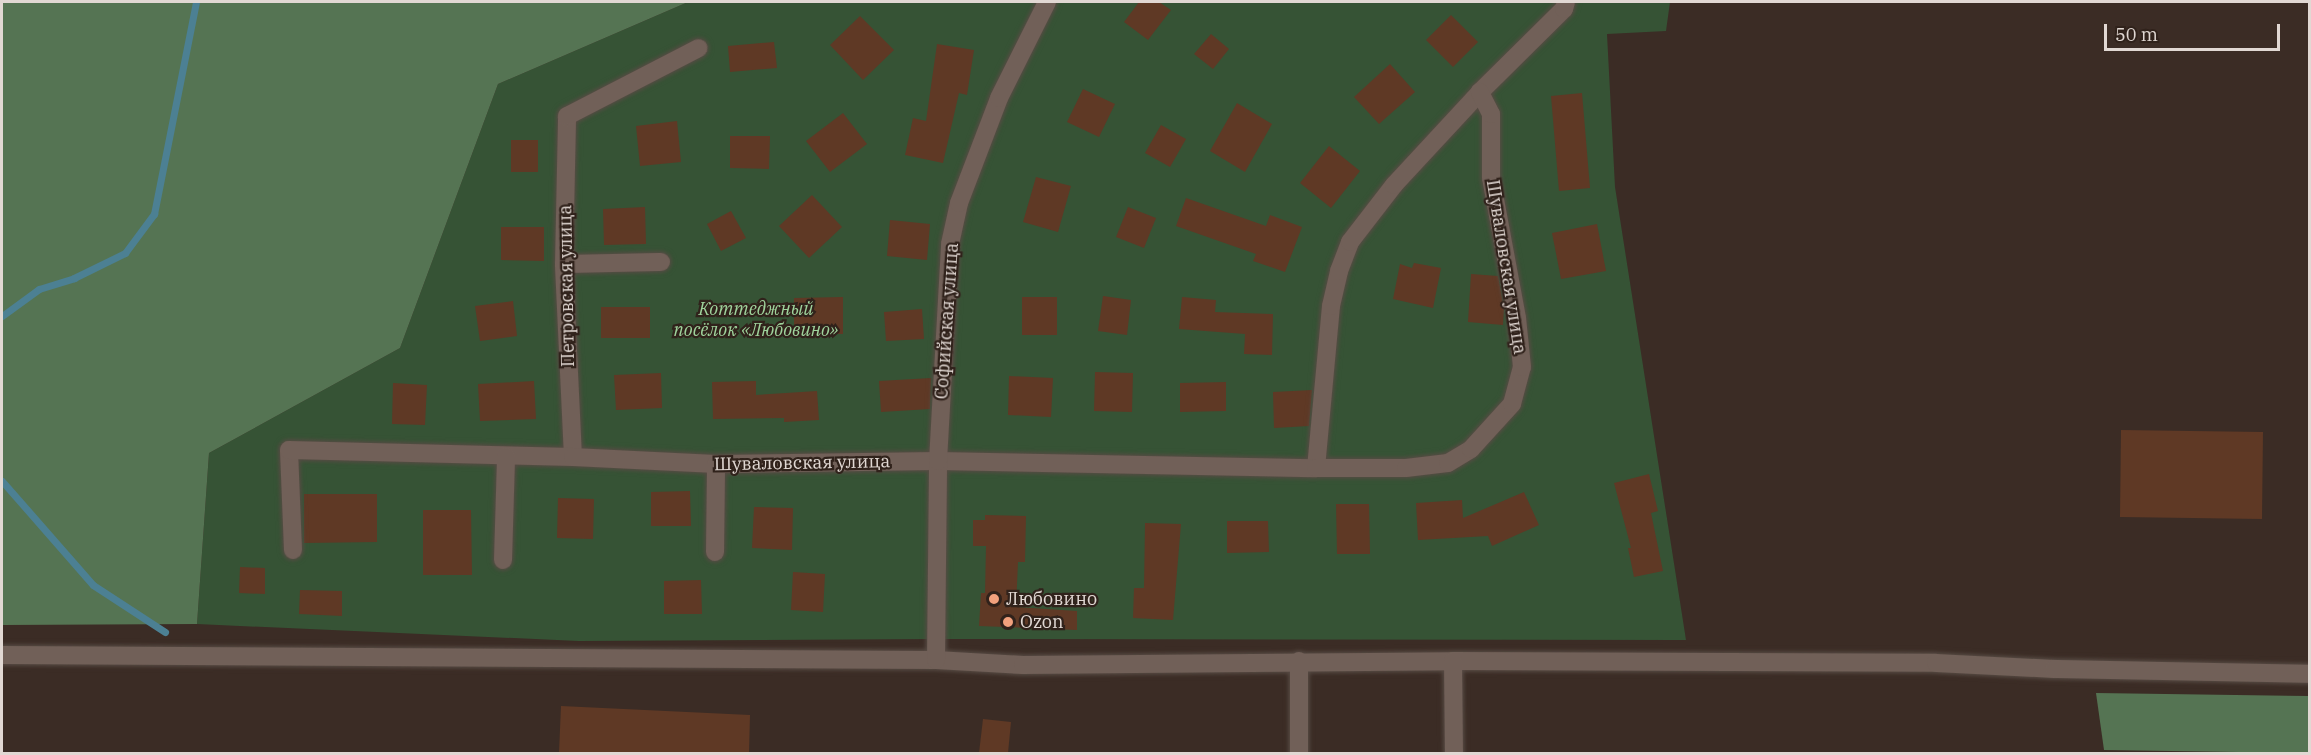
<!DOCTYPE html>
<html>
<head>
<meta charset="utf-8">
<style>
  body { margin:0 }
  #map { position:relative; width:2311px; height:755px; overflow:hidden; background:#3b2c25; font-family:"IBM Plex Serif",serif }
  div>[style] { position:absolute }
  .green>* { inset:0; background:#365335 }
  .forest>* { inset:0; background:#557453 }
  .stream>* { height:7px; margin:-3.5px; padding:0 3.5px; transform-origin:3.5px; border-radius:3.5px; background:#4c8093 }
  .building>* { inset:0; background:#5f3925 }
  .roads { filter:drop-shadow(0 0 2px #574b44) drop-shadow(0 0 2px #574b44) }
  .minor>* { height:18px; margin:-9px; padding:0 9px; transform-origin:9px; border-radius:9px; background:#716058 }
  .dots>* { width:16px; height:16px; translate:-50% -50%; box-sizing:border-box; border:3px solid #30221b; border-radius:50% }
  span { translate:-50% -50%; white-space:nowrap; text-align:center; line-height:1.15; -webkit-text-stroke:4.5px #30221b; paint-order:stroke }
  .street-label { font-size:18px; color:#e1d8d3 }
  .park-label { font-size:18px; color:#9fd39c; font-style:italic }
  .poi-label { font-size:18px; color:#e1d8d3 }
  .left { translate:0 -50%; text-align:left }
  .frame { position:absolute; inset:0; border:3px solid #e1d8d3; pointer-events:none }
  .scale { position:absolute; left:2104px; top:24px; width:176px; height:27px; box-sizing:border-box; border:3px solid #e1d8d3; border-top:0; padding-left:8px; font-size:18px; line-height:21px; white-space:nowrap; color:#e1d8d3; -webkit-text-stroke:4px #30221b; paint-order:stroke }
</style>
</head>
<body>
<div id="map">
  <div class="green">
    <div style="clip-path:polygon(688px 2px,1670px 2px,1666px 31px,1607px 34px,1615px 187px,1686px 640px,937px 639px,579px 641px,197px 624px,209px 453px,400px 348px,498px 84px)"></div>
  </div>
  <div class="forest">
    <div style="clip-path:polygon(2px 2px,688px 2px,498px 84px,400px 348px,209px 453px,197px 624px,2px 625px)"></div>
    <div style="clip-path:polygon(2096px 693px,2309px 696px,2309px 753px,2104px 750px)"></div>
  </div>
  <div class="stream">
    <div style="left:2px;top:316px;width:46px;rotate:-36.1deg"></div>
    <div style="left:39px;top:289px;width:37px;rotate:-17deg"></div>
    <div style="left:74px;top:278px;width:57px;rotate:-26.1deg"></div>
    <div style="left:125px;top:253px;width:49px;rotate:-53.4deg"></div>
    <div style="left:154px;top:214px;width:216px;rotate:-78.8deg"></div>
    <div style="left:2px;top:481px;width:138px;rotate:48.8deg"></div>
    <div style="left:93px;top:585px;width:86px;rotate:33.1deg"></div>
  </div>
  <div class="building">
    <div style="clip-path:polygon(1139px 2px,1159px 2px,1171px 10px,1148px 40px,1124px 22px)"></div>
    <div style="clip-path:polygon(1451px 15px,1478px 42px,1453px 67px,1426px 40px)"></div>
    <div style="clip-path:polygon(860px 16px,894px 50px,863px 80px,830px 45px)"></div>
    <div style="clip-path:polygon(1211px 34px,1229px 49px,1213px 69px,1194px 54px)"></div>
    <div style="clip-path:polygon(774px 42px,777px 68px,730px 72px,728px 46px)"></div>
    <div style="clip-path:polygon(937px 44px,974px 50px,967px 95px,959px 93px,943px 163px,905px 155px,913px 118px,926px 121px)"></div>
    <div style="clip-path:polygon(1390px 64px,1415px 92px,1379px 124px,1354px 97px)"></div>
    <div style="clip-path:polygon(1083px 89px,1115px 104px,1099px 137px,1067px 122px)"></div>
    <div style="clip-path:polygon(1582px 93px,1590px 188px,1559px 191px,1551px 96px)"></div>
    <div style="clip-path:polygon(1237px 103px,1272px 124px,1245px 172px,1210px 151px)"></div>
    <div style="clip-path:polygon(843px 113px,867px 144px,830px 172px,806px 141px)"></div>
    <div style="clip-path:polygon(677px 121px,681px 162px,640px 166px,636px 126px)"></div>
    <div style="clip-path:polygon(1161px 125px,1186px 139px,1170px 167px,1145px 153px)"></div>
    <div style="clip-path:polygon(730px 136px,770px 136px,769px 169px,730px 168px)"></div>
    <div style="clip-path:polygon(511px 140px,538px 140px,538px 172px,511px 172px)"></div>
    <div style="clip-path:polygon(1329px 146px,1360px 171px,1331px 208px,1300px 183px)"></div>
    <div style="clip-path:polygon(1036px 177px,1071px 186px,1058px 232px,1023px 222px)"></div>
    <div style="clip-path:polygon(812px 195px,842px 227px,809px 258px,779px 226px)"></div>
    <div style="clip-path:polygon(1186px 198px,1266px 226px,1270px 215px,1302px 227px,1285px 272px,1253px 261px,1256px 254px,1176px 226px)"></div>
    <div style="clip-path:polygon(645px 207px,646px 244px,604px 245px,603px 209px)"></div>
    <div style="clip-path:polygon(1128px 207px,1156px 218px,1144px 248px,1116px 237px)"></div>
    <div style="clip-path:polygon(731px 211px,746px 238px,721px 251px,707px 224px)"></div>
    <div style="clip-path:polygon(890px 220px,930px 224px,927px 260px,887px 256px)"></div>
    <div style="clip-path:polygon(1597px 224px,1606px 271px,1561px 279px,1552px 233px)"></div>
    <div style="clip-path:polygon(501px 227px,544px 227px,544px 261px,501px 260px)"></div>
    <div style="clip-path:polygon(1414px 263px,1441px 268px,1433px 308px,1393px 299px,1400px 264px,1412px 268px)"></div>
    <div style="clip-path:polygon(1471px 274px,1498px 276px,1504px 309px,1503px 325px,1468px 322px)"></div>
    <div style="clip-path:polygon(1103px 296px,1131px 300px,1127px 335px,1098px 331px)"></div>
    <div style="clip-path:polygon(843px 297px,843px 334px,794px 334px,794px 298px)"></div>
    <div style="clip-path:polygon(1022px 297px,1057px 297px,1057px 335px,1022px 335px)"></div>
    <div style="clip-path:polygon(1182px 297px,1216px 300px,1215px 312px,1273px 314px,1272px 355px,1244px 354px,1245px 334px,1179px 329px)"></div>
    <div style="clip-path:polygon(513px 301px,517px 336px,480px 341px,475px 306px)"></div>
    <div style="clip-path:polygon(601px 307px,650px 307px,650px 338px,601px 338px)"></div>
    <div style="clip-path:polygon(922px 309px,924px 339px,886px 341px,884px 312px)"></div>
    <div style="clip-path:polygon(1095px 372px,1133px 373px,1132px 412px,1094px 411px)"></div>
    <div style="clip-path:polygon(661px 373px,662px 408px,616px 410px,614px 375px)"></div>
    <div style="clip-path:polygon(1009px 376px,1053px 378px,1051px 417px,1008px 415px)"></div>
    <div style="clip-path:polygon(931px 378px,930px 409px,881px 412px,879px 381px)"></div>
    <div style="clip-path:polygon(534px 381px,536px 419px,480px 421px,478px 384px)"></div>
    <div style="clip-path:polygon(756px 381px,756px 395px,817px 391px,819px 420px,784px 422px,784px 418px,713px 419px,712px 382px)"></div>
    <div style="clip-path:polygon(1226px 382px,1226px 411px,1180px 412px,1180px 383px)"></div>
    <div style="clip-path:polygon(393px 383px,427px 385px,425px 425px,392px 424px)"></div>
    <div style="clip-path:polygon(1312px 390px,1309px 426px,1274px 428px,1273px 392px)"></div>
    <div style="clip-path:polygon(2121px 430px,2263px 432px,2262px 519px,2120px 517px)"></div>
    <div style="clip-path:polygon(1649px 474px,1658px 511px,1651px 513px,1663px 571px,1634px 577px,1628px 548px,1631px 548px,1614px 483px)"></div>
    <div style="clip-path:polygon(690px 491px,691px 526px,651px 526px,651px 492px)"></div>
    <div style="clip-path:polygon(1524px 492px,1539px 525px,1492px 546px,1488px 536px,1418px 540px,1416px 503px,1462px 500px,1463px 518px)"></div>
    <div style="clip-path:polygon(304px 494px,377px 494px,377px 542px,304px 543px)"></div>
    <div style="clip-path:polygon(558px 498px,594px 499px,593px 539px,557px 538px)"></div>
    <div style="clip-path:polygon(1336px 504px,1369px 504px,1370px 554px,1337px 554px)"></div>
    <div style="clip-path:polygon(754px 507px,793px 508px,792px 550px,752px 548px)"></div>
    <div style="clip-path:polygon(423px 510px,471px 510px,472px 575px,423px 575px)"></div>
    <div style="clip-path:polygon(985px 515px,1026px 516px,1025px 562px,1018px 562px,1016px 607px,1077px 611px,1077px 630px,979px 626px,981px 593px,985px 593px,986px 546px,973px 546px,973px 520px,985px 520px)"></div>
    <div style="clip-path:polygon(1227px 521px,1268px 521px,1269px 552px,1227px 553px)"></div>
    <div style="clip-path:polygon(1145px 523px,1181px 524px,1173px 620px,1133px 618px,1134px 588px,1144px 588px)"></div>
    <div style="clip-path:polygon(240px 567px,265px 568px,265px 594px,239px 593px)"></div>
    <div style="clip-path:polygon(793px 572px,825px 574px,823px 612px,791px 610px)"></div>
    <div style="clip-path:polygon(701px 580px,702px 614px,664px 614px,664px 581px)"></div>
    <div style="clip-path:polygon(300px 590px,342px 591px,342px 616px,299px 614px)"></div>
    <div style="clip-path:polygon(561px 706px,750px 715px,749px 753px,559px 753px)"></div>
    <div style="clip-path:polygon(983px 719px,1011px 722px,1008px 753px,979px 753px)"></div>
  </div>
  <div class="roads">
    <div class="minor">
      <div style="left:564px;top:264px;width:97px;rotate:-1.2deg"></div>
      <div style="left:573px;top:457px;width:193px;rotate:-92.7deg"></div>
      <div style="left:564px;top:264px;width:148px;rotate:-88.8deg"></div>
      <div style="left:567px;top:116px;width:148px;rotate:-27.3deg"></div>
      <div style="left:1316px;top:468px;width:163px;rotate:-84.7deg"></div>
      <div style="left:1331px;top:306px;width:36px;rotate:-77deg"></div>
      <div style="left:1339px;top:271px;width:31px;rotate:-69deg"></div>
      <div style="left:1350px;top:242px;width:72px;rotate:-52.3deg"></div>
      <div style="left:1394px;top:185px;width:127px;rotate:-47.2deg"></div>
      <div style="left:1480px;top:92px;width:118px;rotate:-44.7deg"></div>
      <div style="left:1564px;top:9px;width:7px;rotate:-74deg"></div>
      <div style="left:293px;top:550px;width:100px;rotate:-92.3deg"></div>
      <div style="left:289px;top:450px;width:284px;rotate:1.4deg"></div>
      <div style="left:573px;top:457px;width:143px;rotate:2.8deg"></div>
      <div style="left:716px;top:464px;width:222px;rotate:-0.8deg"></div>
      <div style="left:938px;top:461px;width:378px;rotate:1.1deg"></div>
      <div style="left:1316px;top:468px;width:90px"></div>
      <div style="left:1406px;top:468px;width:42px;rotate:-6.8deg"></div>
      <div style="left:1448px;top:463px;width:27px;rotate:-31deg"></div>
      <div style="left:1471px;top:449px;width:61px;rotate:-47.7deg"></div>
      <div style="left:1512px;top:404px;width:38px;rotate:-75deg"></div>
      <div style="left:1522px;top:367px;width:49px;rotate:-95.8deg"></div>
      <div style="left:1517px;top:318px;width:142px;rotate:-100.5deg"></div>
      <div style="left:1491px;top:178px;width:64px;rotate:-90deg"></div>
      <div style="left:1491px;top:114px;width:25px;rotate:-117deg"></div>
      <div style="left:715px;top:552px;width:88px;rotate:-89.3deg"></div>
      <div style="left:503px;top:560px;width:104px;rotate:-88.3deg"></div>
      <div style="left:2px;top:655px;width:934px;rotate:0.31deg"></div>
      <div style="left:936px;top:660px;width:87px;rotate:3.3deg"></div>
      <div style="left:1023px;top:665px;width:430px;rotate:-0.5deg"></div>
      <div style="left:1453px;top:661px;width:483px;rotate:0.2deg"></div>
      <div style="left:1936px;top:663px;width:118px;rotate:2.9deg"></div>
      <div style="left:2054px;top:669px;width:256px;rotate:1.1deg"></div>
      <div style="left:936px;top:660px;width:199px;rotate:-89.4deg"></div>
      <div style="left:938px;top:461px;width:217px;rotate:-86.8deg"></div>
      <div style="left:950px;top:244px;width:42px;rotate:-77.6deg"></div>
      <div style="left:959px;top:203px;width:112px;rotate:-69.1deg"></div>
      <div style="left:999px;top:98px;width:107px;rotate:-63.4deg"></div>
      <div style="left:1453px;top:661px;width:93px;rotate:89.4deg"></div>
      <div style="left:1299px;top:754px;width:93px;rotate:-90deg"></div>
    </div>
  </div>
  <div class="dots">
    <div style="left:994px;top:599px;background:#f1a17d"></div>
    <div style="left:1008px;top:622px;background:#f1a17d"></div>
  </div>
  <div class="street-label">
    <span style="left:1506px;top:267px;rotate:81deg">Шуваловская улица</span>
    <span style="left:567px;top:286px;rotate:-91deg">Петровская улица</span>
    <span style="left:947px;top:321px;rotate:-86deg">Софийская улица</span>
    <span style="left:802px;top:463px;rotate:-1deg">Шуваловская улица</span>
  </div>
  <div class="park-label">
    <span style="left:756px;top:320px">Коттеджный<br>посёлок «Любовино»</span>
  </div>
  <div class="poi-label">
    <span class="left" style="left:1006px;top:599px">Любовино</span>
    <span class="left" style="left:1020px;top:622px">Ozon</span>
  </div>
  <div class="frame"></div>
  <div class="scale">50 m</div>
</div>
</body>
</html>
